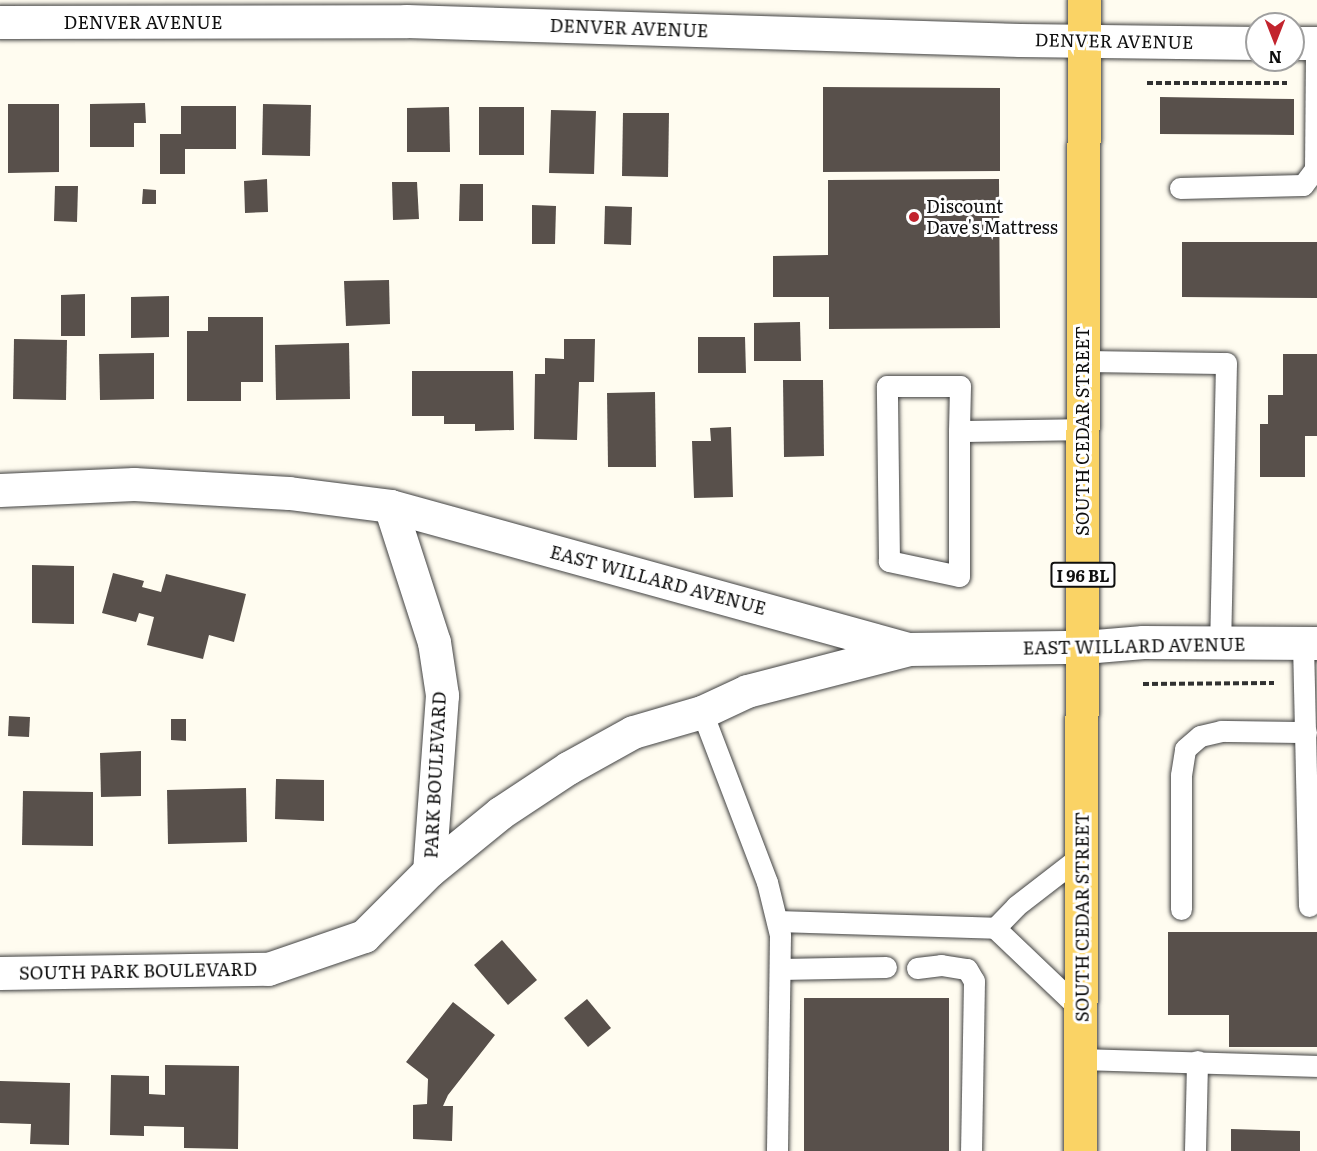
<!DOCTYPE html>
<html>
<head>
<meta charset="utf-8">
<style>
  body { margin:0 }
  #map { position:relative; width:1317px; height:1151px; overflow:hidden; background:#fffcf0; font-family:Literata,serif }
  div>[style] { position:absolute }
  .building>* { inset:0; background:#58504b }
  .path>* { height:4px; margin-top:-2px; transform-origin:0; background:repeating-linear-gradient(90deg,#313131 0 6px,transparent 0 9px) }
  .roads { filter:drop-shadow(0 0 2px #424242) drop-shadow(0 0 2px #424242) }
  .lane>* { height:21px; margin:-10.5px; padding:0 10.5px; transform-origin:10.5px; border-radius:10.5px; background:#fff }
  .street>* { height:33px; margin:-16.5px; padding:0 16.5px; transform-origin:16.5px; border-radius:16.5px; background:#fff }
  .primary>* { height:33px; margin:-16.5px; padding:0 16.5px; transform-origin:16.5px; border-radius:16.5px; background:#fad365 }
  .dots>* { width:16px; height:16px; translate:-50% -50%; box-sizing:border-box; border:3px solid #fff; border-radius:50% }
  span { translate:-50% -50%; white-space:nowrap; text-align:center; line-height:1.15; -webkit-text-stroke:6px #fff; paint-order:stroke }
  .shield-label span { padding:2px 4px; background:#fff; border:2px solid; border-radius:4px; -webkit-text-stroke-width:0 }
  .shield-label { font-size:16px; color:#0f0f0f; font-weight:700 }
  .street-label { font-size:18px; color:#0f0f0f }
  .poi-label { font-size:18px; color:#0f0f0f }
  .left { translate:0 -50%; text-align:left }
  .north { position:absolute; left:1245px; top:12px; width:60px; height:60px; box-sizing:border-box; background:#fff; border:2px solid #9f9f9f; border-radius:50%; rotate:180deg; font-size:16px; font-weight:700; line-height:24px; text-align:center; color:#0f0f0f }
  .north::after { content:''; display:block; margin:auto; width:21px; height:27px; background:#c2242e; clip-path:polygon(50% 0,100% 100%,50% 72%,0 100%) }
</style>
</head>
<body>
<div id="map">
  <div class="building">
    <div style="clip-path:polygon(823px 87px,1000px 88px,1000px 171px,823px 172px)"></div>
    <div style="clip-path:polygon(1160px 97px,1294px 99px,1294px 135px,1160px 134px)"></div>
    <div style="clip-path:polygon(145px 103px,146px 123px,134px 123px,134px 147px,90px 147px,90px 104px)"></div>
    <div style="clip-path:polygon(8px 104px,59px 104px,59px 172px,8px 173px)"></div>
    <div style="clip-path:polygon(263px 104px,311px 105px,310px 156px,262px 155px)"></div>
    <div style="clip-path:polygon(181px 106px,236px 106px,236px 149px,185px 149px,185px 174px,160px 174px,160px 134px,181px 134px)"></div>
    <div style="clip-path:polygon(449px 107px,450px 152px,407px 152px,407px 108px)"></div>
    <div style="clip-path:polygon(479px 107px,524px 107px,524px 155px,479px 155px)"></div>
    <div style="clip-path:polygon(551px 110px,596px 111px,594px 174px,549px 173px)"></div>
    <div style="clip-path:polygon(623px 113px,669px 113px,668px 177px,622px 176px)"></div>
    <div style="clip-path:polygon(267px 179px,268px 212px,245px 213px,244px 181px)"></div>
    <div style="clip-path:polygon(999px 179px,1000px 328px,829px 329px,829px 297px,773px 297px,773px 256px,828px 255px,828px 180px)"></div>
    <div style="clip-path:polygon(392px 182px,417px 182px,419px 219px,393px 220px)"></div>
    <div style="clip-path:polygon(460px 184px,483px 184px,483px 221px,459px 221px)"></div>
    <div style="clip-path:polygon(55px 186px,78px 186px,77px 222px,54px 221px)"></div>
    <div style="clip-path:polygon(143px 189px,156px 190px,156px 204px,142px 204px)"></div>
    <div style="clip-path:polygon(532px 205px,556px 206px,555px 244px,532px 244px)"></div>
    <div style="clip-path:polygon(605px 206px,632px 207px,631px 245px,604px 244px)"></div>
    <div style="clip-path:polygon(1182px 242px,1317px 242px,1317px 298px,1182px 297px)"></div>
    <div style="clip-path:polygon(389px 280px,390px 324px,346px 326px,344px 281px)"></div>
    <div style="clip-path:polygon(85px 294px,85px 336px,61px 336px,61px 295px)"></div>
    <div style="clip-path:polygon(169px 296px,169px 337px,131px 338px,131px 297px)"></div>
    <div style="clip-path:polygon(208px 317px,263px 317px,263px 382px,241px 382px,241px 401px,187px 401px,187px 331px,208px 331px)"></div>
    <div style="clip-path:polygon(800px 322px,801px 361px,754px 361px,754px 323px)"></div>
    <div style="clip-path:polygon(698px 337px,745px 337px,746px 373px,698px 373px)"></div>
    <div style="clip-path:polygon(14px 339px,67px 340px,66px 400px,13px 399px)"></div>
    <div style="clip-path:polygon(564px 339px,595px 339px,594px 382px,579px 382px,577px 440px,534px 439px,535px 374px,545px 374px,545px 358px,564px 359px)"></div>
    <div style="clip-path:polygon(349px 343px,350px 399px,276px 400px,275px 345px)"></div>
    <div style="clip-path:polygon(154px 353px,154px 399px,100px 400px,99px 354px)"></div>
    <div style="clip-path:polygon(1283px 354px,1317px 354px,1317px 436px,1305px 436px,1305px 477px,1260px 477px,1260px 424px,1268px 424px,1268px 395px,1283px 395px)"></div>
    <div style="clip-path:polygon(412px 371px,513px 371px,514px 430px,475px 431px,475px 424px,444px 424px,444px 416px,412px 416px)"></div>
    <div style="clip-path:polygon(783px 380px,823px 380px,824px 456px,784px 457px)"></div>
    <div style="clip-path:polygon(655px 392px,656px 467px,608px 467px,607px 393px)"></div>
    <div style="clip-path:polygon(731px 427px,733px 497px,694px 498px,692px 441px,711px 441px,710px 428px)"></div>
    <div style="clip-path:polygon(32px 565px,74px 566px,74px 624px,32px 623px)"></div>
    <div style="clip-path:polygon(113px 573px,144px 581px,142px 587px,161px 592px,166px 574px,246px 594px,234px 642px,209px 635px,203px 659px,147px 645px,154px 617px,139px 613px,136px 622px,102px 613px)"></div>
    <div style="clip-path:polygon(9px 716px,30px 717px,29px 737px,8px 736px)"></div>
    <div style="clip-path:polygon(171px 719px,186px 719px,186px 741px,171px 740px)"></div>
    <div style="clip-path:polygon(141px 751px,141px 796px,101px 797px,100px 753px)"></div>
    <div style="clip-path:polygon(276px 779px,324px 780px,324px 821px,275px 819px)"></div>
    <div style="clip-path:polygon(246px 788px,247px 842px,168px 844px,167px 790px)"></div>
    <div style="clip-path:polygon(23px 791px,93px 792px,93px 846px,22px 845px)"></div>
    <div style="clip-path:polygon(1168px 932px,1317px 932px,1317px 1047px,1229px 1047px,1229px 1015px,1168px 1015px)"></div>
    <div style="clip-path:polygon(502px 940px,537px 980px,508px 1005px,474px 965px)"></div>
    <div style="clip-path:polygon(804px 998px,949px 998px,949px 1151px,804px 1151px)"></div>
    <div style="clip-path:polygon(587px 999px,611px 1028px,588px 1047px,564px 1018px)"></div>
    <div style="clip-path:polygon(453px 1002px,495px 1035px,448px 1095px,443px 1106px,453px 1106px,452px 1141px,413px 1139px,413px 1105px,427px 1104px,428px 1079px,406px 1062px)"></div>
    <div style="clip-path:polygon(165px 1065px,239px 1066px,238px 1149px,184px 1148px,184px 1127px,144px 1126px,144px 1136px,110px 1135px,111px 1075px,149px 1076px,149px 1094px,165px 1095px)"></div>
    <div style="clip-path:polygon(0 1081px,70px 1083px,69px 1145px,30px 1144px,31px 1124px,0 1123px)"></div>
    <div style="clip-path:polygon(1231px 1129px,1300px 1131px,1300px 1151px,1231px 1151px)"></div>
  </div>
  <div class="path">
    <div style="left:1147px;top:83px;width:140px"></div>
    <div style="left:1143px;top:684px;width:131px;rotate:-0.4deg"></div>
  </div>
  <div class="roads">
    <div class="lane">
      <div style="left:1180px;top:188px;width:123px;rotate:-1.4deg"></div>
      <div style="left:1303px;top:185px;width:20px;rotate:-53deg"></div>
      <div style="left:1315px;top:169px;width:126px;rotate:-89.5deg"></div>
      <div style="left:1080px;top:361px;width:146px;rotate:0.8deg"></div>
      <div style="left:1226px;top:363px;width:280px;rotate:91.2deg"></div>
      <div style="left:959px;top:431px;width:145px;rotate:90deg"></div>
      <div style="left:959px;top:576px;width:72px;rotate:-167.9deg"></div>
      <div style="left:889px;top:561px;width:175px;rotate:-90.7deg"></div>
      <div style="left:887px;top:386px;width:73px"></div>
      <div style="left:960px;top:386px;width:45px;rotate:91.3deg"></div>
      <div style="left:959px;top:431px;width:122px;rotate:-0.9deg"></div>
      <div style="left:1303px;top:643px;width:263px;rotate:88.7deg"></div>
      <div style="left:702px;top:712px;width:182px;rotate:69.1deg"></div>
      <div style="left:767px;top:882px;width:55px;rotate:76.2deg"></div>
      <div style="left:780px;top:935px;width:216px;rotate:90.8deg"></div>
      <div style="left:1181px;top:909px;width:134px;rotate:-90deg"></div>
      <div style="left:1181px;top:775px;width:26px;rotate:-81deg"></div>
      <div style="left:1185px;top:749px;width:20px;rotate:-41deg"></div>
      <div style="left:1200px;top:736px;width:22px;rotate:-13deg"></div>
      <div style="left:1221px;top:731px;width:85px;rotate:0.7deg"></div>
      <div style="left:777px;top:921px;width:218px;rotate:1.8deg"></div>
      <div style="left:917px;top:968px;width:24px;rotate:-7deg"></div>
      <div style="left:941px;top:965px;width:26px;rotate:9deg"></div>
      <div style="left:967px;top:969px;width:14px;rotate:60deg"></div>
      <div style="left:974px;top:981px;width:170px;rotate:91deg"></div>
      <div style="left:780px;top:969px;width:106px;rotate:-1.1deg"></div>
      <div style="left:1081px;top:1010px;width:119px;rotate:-136.4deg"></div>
      <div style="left:995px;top:928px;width:30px;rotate:-46deg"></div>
      <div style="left:1016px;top:906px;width:83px;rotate:-37.7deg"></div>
      <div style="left:1081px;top:1059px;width:236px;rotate:1.7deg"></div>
      <div style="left:1195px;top:1151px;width:90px;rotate:-88.7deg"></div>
    </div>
    <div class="street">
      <div style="left:0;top:22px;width:406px;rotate:-0.1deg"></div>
      <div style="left:406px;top:21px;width:614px;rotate:1.77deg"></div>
      <div style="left:1020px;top:40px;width:237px;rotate:0.7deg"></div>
      <div style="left:1293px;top:43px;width:24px"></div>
      <div style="left:0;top:490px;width:134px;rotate:-2.6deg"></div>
      <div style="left:134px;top:484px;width:155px;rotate:3.3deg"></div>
      <div style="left:289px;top:493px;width:102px;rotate:7.3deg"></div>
      <div style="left:390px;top:506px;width:537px;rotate:15.43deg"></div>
      <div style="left:908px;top:649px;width:176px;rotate:-0.7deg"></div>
      <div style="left:1084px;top:647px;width:59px;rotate:-4.8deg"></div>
      <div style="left:1143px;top:642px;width:174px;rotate:0.3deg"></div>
      <div style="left:390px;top:506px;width:143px;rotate:72.1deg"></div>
      <div style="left:434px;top:642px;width:54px;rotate:81.4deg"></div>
      <div style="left:442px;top:695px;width:176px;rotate:94.2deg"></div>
      <div style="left:0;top:973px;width:268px;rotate:-0.9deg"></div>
      <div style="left:268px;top:969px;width:102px;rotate:-19deg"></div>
      <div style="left:364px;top:936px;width:92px;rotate:-45deg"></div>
      <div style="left:429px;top:871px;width:92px;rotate:-39.2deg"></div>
      <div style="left:500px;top:813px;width:82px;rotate:-33.5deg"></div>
      <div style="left:568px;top:768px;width:74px;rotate:-29deg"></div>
      <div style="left:633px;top:732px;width:72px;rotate:-16.2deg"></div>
      <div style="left:702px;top:712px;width:50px;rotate:-25deg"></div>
      <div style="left:747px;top:691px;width:164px;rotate:-14.5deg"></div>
    </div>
    <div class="primary">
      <div style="left:1080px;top:1151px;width:1151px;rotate:-89.8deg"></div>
    </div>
  </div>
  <div class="dots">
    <div style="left:914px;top:217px;background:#c2242e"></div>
  </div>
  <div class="shield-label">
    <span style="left:1083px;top:575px">I 96 BL</span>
  </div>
  <div class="street-label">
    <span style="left:143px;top:22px">DENVER AVENUE</span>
    <span style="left:629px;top:28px;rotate:2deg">DENVER AVENUE</span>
    <span style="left:1114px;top:41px;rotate:1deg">DENVER AVENUE</span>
    <span style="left:1082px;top:431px;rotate:-90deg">SOUTH CEDAR STREET</span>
    <span style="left:658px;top:580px;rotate:15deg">EAST WILLARD AVENUE</span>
    <span style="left:1134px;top:646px;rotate:-1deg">EAST WILLARD AVENUE</span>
    <span style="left:435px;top:775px;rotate:-87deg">PARK BOULEVARD</span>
    <span style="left:1082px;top:917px;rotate:-90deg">SOUTH CEDAR STREET</span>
    <span style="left:138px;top:971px;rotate:-1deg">SOUTH PARK BOULEVARD</span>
  </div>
  <div class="poi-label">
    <span class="left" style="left:926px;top:217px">Discount<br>Dave's Mattress</span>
  </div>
  <div class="north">N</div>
</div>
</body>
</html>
